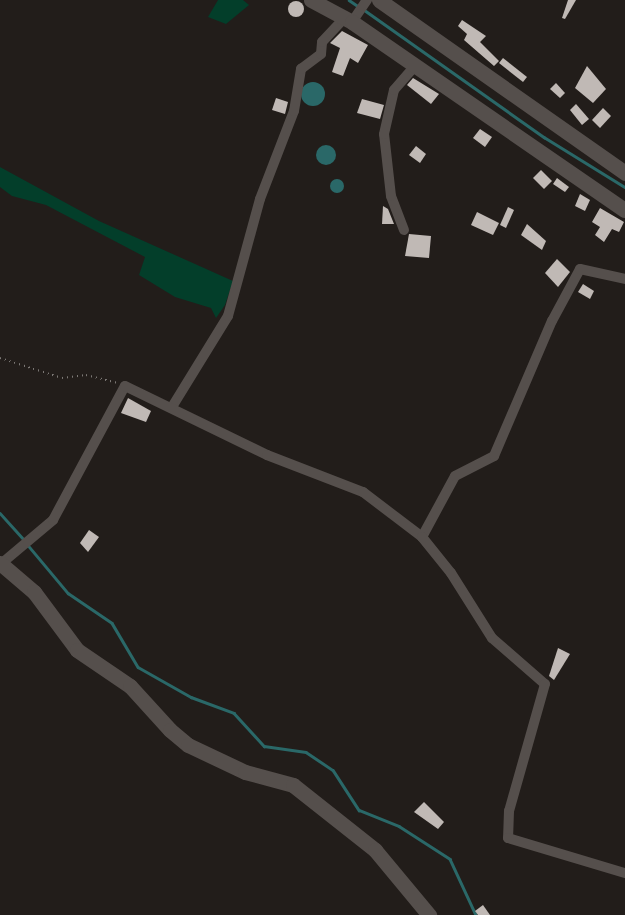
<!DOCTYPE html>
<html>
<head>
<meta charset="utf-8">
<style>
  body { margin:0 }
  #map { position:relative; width:625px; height:915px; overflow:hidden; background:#221d1a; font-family:"Space Grotesk",sans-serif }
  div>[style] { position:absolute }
  .green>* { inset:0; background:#033e2a }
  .water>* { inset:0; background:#2a6868 }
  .round { border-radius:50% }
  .stream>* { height:2.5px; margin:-1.25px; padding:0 1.25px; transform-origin:1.25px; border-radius:1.25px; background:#2a6868 }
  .building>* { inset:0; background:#c0b9b5 }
  .path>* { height:2px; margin-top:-1px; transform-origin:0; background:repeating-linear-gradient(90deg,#7c7875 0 1px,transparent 0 5px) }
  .street>* { height:10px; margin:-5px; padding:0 5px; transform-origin:5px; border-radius:5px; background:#554f4c }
  .secondary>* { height:15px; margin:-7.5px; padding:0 7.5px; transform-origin:7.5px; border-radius:7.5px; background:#554f4c }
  span { translate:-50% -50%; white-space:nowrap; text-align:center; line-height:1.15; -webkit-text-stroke:5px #221d1a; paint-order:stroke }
</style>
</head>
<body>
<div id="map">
  <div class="green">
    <div style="clip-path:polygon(218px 0,243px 0,249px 5px,226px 24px,208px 17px)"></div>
    <div style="clip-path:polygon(0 167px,99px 221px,233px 281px,225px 305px,216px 318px,211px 308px,175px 297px,139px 275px,145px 257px,46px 205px,12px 196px,0 187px)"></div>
  </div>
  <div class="water">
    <div class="round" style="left:301px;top:82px;width:24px;height:24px"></div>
    <div class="round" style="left:316px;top:145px;width:20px;height:20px"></div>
    <div class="round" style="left:330px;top:179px;width:14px;height:14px"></div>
  </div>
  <div class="stream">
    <div style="left:349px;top:0;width:11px;rotate:34deg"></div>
    <div style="left:363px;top:9px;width:222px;rotate:35.3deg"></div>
    <div style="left:544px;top:137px;width:95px;rotate:31.7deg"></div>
    <div style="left:0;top:513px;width:36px;rotate:48deg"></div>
    <div style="left:27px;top:544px;width:64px;rotate:50.1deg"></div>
    <div style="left:68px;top:593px;width:53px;rotate:34.3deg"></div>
    <div style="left:112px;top:623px;width:51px;rotate:59.4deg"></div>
    <div style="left:138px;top:667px;width:61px;rotate:29.5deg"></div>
    <div style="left:191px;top:697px;width:46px;rotate:20.4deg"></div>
    <div style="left:234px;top:713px;width:45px;rotate:47.7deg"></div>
    <div style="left:264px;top:746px;width:42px;rotate:8.1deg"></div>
    <div style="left:306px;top:752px;width:32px;rotate:34deg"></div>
    <div style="left:333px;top:770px;width:48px;rotate:57deg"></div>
    <div style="left:359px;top:810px;width:43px;rotate:21.8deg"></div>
    <div style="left:399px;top:826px;width:61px;rotate:32.9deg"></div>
    <div style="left:450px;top:859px;width:62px;rotate:65.1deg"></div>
  </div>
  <div class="building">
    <div style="clip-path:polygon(568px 0,576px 0,565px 19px,562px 18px)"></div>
    <div class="round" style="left:288px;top:1px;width:16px;height:16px"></div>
    <div style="clip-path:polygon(462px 20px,486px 36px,480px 42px,499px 61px,494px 66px,464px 40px,467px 34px,458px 26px)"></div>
    <div style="clip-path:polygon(342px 31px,368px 45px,358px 63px,350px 58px,343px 76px,332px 72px,340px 48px,330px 43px)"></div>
    <div style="clip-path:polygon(503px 58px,527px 77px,523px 82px,499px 63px)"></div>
    <div style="clip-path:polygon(587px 66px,606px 89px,593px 103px,575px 88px)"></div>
    <div style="clip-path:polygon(413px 78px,439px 94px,431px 104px,407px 85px)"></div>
    <div style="clip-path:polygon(556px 83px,565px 93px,560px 98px,550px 89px)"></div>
    <div style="clip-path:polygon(276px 98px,288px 102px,285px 114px,272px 110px)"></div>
    <div style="clip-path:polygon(362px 99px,384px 105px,380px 119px,357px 113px)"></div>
    <div style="clip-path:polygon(576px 104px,589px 119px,582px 125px,570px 110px)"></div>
    <div style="clip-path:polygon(603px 108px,611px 116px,600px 128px,592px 120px)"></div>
    <div style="clip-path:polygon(480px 129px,492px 137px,485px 147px,473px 138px)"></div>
    <div style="clip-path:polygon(416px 146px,426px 154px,420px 163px,409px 155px)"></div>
    <div style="clip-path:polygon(541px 170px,552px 181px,544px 189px,533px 178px)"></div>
    <div style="clip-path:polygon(557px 178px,569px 187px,565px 192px,553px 184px)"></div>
    <div style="clip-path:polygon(580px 194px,590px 200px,585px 211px,575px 206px)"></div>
    <div style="clip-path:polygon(383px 206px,388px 209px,394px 224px,382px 224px)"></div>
    <div style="clip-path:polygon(508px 207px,514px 210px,506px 228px,500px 225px)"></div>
    <div style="clip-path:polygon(600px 208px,624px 222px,619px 232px,612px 229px,604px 242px,595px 235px,600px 227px,592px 222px)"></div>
    <div style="clip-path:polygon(477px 212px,499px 223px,493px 235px,471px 225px)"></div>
    <div style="clip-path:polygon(527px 224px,546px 241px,542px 250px,521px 235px)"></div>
    <div style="clip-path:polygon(409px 234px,431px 236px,429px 258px,405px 256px)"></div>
    <div style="clip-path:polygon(557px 259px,570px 272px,558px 287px,545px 273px)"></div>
    <div style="clip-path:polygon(583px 284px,594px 291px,590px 299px,578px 292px)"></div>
    <div style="clip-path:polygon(128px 398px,151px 411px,146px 422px,121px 413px)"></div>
    <div style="clip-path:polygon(89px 530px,99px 537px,88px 552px,80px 543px)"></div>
    <div style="clip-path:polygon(558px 648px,570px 654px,554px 680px,549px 676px)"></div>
    <div style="clip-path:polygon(424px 802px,444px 822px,438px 829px,414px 812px)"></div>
    <div style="clip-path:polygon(483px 905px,490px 915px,478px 915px,475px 911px)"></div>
  </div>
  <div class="path">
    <div style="left:0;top:358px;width:65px;rotate:17.9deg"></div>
    <div style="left:62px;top:378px;width:24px;rotate:-7deg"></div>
    <div style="left:86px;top:375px;width:33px;rotate:14deg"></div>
  </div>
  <div class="street">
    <div style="left:352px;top:22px;width:27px;rotate:-56deg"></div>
    <div style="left:404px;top:230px;width:36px;rotate:-111deg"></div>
    <div style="left:391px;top:196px;width:62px;rotate:-96.4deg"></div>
    <div style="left:384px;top:134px;width:45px;rotate:-77.2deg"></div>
    <div style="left:394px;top:90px;width:32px;rotate:-49deg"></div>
    <div style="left:172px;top:407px;width:107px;rotate:-58.4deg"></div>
    <div style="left:228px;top:316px;width:121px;rotate:-74.7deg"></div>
    <div style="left:260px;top:199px;width:94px;rotate:-68.9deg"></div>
    <div style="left:294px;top:111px;width:43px;rotate:-80.5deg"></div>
    <div style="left:301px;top:69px;width:25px;rotate:-37deg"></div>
    <div style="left:321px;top:54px;width:12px;rotate:-85deg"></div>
    <div style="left:322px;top:42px;width:33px;rotate:-47deg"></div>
    <div style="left:422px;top:537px;width:69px;rotate:-61.6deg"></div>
    <div style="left:455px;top:476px;width:44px;rotate:-27.1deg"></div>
    <div style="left:494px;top:456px;width:147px;rotate:-66.8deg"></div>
    <div style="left:552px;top:321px;width:59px;rotate:-61.7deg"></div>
    <div style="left:580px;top:269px;width:46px;rotate:12.5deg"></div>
    <div style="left:2px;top:563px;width:67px;rotate:-40.1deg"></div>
    <div style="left:53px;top:520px;width:152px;rotate:-61.8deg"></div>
    <div style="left:125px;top:386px;width:158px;rotate:25.9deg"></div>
    <div style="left:267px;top:455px;width:103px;rotate:21.1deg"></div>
    <div style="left:363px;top:492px;width:74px;rotate:37.3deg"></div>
    <div style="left:422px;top:537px;width:46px;rotate:51.1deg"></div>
    <div style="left:451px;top:573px;width:77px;rotate:57.8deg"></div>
    <div style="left:492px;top:638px;width:70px;rotate:41deg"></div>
    <div style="left:545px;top:684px;width:132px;rotate:105.8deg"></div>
    <div style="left:509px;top:811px;width:27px;rotate:92deg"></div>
    <div style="left:508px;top:838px;width:122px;rotate:16.7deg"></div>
  </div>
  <div class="secondary">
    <div style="left:311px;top:0;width:47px;rotate:28.2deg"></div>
    <div style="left:352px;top:22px;width:331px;rotate:34.6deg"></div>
    <div style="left:379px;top:0;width:301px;rotate:35.1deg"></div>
    <div style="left:0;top:563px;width:45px;rotate:40.5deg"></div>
    <div style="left:34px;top:592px;width:72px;rotate:53.4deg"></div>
    <div style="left:77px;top:650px;width:64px;rotate:34.2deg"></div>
    <div style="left:130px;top:686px;width:59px;rotate:47.7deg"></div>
    <div style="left:170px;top:730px;width:23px;rotate:40deg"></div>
    <div style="left:188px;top:745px;width:63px;rotate:25.3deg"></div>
    <div style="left:245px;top:772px;width:50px;rotate:15.2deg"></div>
    <div style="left:293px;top:785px;width:105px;rotate:38.4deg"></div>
    <div style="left:375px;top:850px;width:85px;rotate:50.3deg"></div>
  </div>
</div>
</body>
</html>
